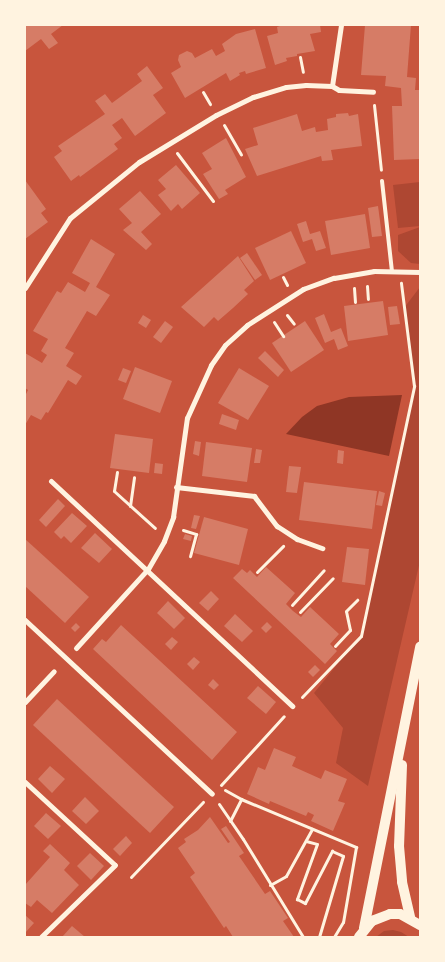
<!DOCTYPE html>
<html>
<head>
<meta charset="utf-8">
<style>
  body { margin:0 }
  #map { position:relative; width:445px; height:962px; overflow:hidden; background:#c8553d; font-family:"Nunito Sans",sans-serif }
  div>[style] { position:absolute }
  .green>* { inset:0; background:#ae4732 }
  .water>* { inset:0; background:#8f3625 }
  .building>* { inset:0; background:#d67c66 }
  .path>* { height:3px; margin:-1.5px; padding:0 1.5px; transform-origin:1.5px; border-radius:1.5px; background:#fff3e0 }
  .service>* { height:4px; margin:-2px; padding:0 2px; transform-origin:2px; border-radius:2px; background:#fff3e0 }
  .minor>* { height:5px; margin:-2.5px; padding:0 2.5px; transform-origin:2.5px; border-radius:2.5px; background:#fff3e0 }
  .secondary>* { height:10px; margin:-5px; padding:0 5px; transform-origin:5px; border-radius:5px; background:#fff3e0 }
  span { translate:-50% -50%; white-space:nowrap; text-align:center; line-height:1.15; -webkit-text-stroke:4px #fff3e0; paint-order:stroke }
  .frame { position:absolute; inset:0; border:26px solid #fff3e0; pointer-events:none }
</style>
</head>
<body>
<div id="map">
  <div class="green">
    <div style="clip-path:polygon(420px 182px,420px 226px,398px 228px,393px 185px)"></div>
    <div style="clip-path:polygon(420px 227px,420px 264px,411px 263px,398px 251px,398px 235px)"></div>
    <div style="clip-path:polygon(420px 287px,420px 561px,368px 786px,336px 763px,343px 728px,314px 693px,361px 635px,414px 386px,404px 308px)"></div>
    <div style="clip-path:polygon(393px 930px,401px 932px,409px 937px,376px 937px,384px 931px)"></div>
  </div>
  <div class="water">
    <div style="clip-path:polygon(402px 395px,389px 456px,286px 434px,302px 417px,317px 406px,349px 397px)"></div>
  </div>
  <div class="building">
    <div style="clip-path:polygon(25px 25px,32px 26px,63px 25px,51px 34px,58px 43px,49px 49px,41px 39px,25px 51px)"></div>
    <div style="clip-path:polygon(283px 25px,320px 25px,321px 32px,310px 34px,315px 51px,297px 54px,297px 56px,286px 58px,287px 61px,275px 65px,267px 36px,278px 33px,277px 27px)"></div>
    <div style="clip-path:polygon(365px 25px,411px 25px,407px 77px,416px 78px,415px 90px,420px 90px,420px 159px,394px 160px,392px 106px,402px 106px,401px 88px,385px 86px,386px 76px,361px 75px)"></div>
    <div style="clip-path:polygon(255px 29px,266px 68px,246px 74px,245px 71px,239px 73px,240px 75px,230px 81px,226px 73px,185px 98px,171px 73px,181px 67px,178px 60px,179px 55px,187px 51px,192px 53px,195px 58px,212px 49px,216px 56px,225px 51px,222px 44px,236px 34px)"></div>
    <div style="clip-path:polygon(147px 66px,163px 88px,153px 95px,166px 113px,135px 136px,122px 118px,112px 125px,122px 138px,114px 144px,118px 149px,80px 177px,79px 175px,71px 181px,54px 157px,62px 151px,58px 146px,105px 114px,95px 101px,105px 94px,112px 103px,142px 81px,137px 74px)"></div>
    <div style="clip-path:polygon(348px 113px,349px 116px,358px 114px,362px 146px,331px 150px,333px 160px,322px 161px,321px 156px,257px 176px,245px 149px,258px 145px,253px 128px,297px 114px,302px 131px,315px 127px,316px 132px,328px 130px,327px 119px,336px 117px,336px 114px)"></div>
    <div style="clip-path:polygon(226px 138px,246px 177px,225px 190px,228px 194px,219px 199px,203px 174px,212px 169px,202px 153px)"></div>
    <div style="clip-path:polygon(176px 165px,200px 193px,182px 209px,178px 204px,171px 211px,158px 195px,166px 189px,158px 180px)"></div>
    <div style="clip-path:polygon(25px 180px,46px 209px,41px 213px,48px 222px,25px 239px)"></div>
    <div style="clip-path:polygon(140px 191px,161px 214px,141px 232px,152px 244px,146px 250px,123px 230px,132px 223px,119px 209px)"></div>
    <div style="clip-path:polygon(378px 206px,382px 236px,372px 237px,368px 208px)"></div>
    <div style="clip-path:polygon(365px 214px,370px 248px,331px 255px,325px 221px)"></div>
    <div style="clip-path:polygon(306px 221px,310px 234px,320px 231px,326px 248px,316px 251px,312px 239px,303px 242px,297px 224px)"></div>
    <div style="clip-path:polygon(291px 231px,306px 263px,270px 280px,255px 248px)"></div>
    <div style="clip-path:polygon(91px 239px,115px 254px,96px 287px,110px 295px,96px 316px,87px 311px,65px 348px,74px 353px,66px 366px,82px 376px,76px 385px,68px 380px,48px 413px,46px 412px,41px 420px,31px 415px,25px 425px,25px 396px,28px 390px,25px 388px,25px 353px,42px 363px,47px 355px,41px 351px,48px 339px,33px 331px,57px 291px,61px 293px,68px 282px,85px 292px,90px 283px,72px 273px)"></div>
    <div style="clip-path:polygon(247px 253px,262px 275px,255px 280px,240px 258px)"></div>
    <div style="clip-path:polygon(238px 256px,254px 281px,244px 290px,248px 294px,233px 308px,218px 321px,214px 317px,204px 327px,181px 307px)"></div>
    <div style="clip-path:polygon(383px 301px,388px 335px,348px 341px,344px 306px)"></div>
    <div style="clip-path:polygon(397px 306px,400px 324px,390px 325px,388px 307px)"></div>
    <div style="clip-path:polygon(324px 314px,331px 332px,341px 328px,348px 346px,338px 350px,334px 339px,325px 343px,315px 318px)"></div>
    <div style="clip-path:polygon(143px 315px,151px 320px,146px 328px,138px 323px)"></div>
    <div style="clip-path:polygon(165px 321px,173px 327px,161px 343px,153px 337px)"></div>
    <div style="clip-path:polygon(305px 321px,324px 350px,291px 372px,272px 343px)"></div>
    <div style="clip-path:polygon(265px 351px,284px 370px,278px 377px,258px 358px)"></div>
    <div style="clip-path:polygon(135px 367px,172px 381px,160px 413px,123px 399px)"></div>
    <div style="clip-path:polygon(123px 368px,131px 371px,126px 383px,118px 380px)"></div>
    <div style="clip-path:polygon(239px 368px,269px 386px,248px 420px,218px 403px)"></div>
    <div style="clip-path:polygon(222px 414px,239px 420px,236px 430px,219px 424px)"></div>
    <div style="clip-path:polygon(115px 434px,153px 439px,149px 473px,110px 468px)"></div>
    <div style="clip-path:polygon(195px 441px,201px 442px,199px 456px,193px 454px)"></div>
    <div style="clip-path:polygon(206px 442px,252px 448px,247px 482px,202px 476px)"></div>
    <div style="clip-path:polygon(256px 449px,262px 450px,260px 463px,254px 463px)"></div>
    <div style="clip-path:polygon(338px 450px,344px 451px,343px 464px,337px 463px)"></div>
    <div style="clip-path:polygon(155px 463px,163px 464px,162px 474px,154px 473px)"></div>
    <div style="clip-path:polygon(289px 466px,301px 467px,297px 493px,286px 492px)"></div>
    <div style="clip-path:polygon(304px 482px,377px 491px,372px 529px,299px 520px)"></div>
    <div style="clip-path:polygon(379px 491px,385px 493px,382px 506px,376px 505px)"></div>
    <div style="clip-path:polygon(58px 499px,65px 506px,46px 527px,39px 520px)"></div>
    <div style="clip-path:polygon(72px 513px,87px 526px,71px 543px,64px 536px,61px 539px,54px 532px)"></div>
    <div style="clip-path:polygon(194px 515px,200px 516px,196px 529px,191px 528px)"></div>
    <div style="clip-path:polygon(204px 517px,248px 529px,239px 565px,194px 553px)"></div>
    <div style="clip-path:polygon(95px 533px,112px 549px,99px 563px,81px 548px)"></div>
    <div style="clip-path:polygon(185px 534px,192px 536px,191px 541px,183px 539px)"></div>
    <div style="clip-path:polygon(25px 539px,89px 597px,65px 623px,25px 586px)"></div>
    <div style="clip-path:polygon(347px 547px,369px 549px,365px 585px,342px 582px)"></div>
    <div style="clip-path:polygon(266px 567px,295px 593px,286px 604px,293px 611px,301px 617px,310px 607px,339px 634px,330px 644px,337px 651px,325px 664px,233px 578px,242px 569px,247px 573px,250px 570px,257px 577px)"></div>
    <div style="clip-path:polygon(211px 591px,219px 599px,208px 611px,199px 603px)"></div>
    <div style="clip-path:polygon(168px 601px,185px 618px,174px 629px,157px 613px)"></div>
    <div style="clip-path:polygon(235px 614px,253px 631px,242px 642px,224px 626px)"></div>
    <div style="clip-path:polygon(267px 622px,272px 627px,266px 633px,261px 628px)"></div>
    <div style="clip-path:polygon(76px 623px,80px 627px,75px 632px,71px 628px)"></div>
    <div style="clip-path:polygon(121px 625px,237px 732px,212px 760px,93px 649px,102px 639px,106px 642px)"></div>
    <div style="clip-path:polygon(172px 637px,178px 642px,171px 650px,165px 644px)"></div>
    <div style="clip-path:polygon(194px 657px,200px 662px,193px 670px,187px 664px)"></div>
    <div style="clip-path:polygon(315px 665px,320px 670px,313px 677px,308px 672px)"></div>
    <div style="clip-path:polygon(213px 679px,219px 685px,214px 690px,208px 685px)"></div>
    <div style="clip-path:polygon(258px 686px,276px 702px,266px 714px,247px 698px)"></div>
    <div style="clip-path:polygon(57px 699px,174px 807px,150px 833px,33px 725px)"></div>
    <div style="clip-path:polygon(274px 748px,296px 757px,292px 766px,321px 779px,325px 770px,347px 779px,338px 801px,345px 803px,333px 831px,311px 821px,314px 815px,308px 812px,306px 816px,270px 801px,269px 804px,247px 794px,258px 767px,265px 770px)"></div>
    <div style="clip-path:polygon(50px 766px,65px 779px,52px 793px,38px 779px)"></div>
    <div style="clip-path:polygon(85px 797px,99px 811px,86px 824px,72px 811px)"></div>
    <div style="clip-path:polygon(46px 813px,61px 826px,48px 839px,34px 826px)"></div>
    <div style="clip-path:polygon(210px 817px,228px 843px,230px 842px,221px 829px,226px 826px,244px 853px,239px 856px,265px 894px,270px 891px,288px 918px,283px 921px,294px 937px,233px 937px,226px 926px,224px 928px,190px 877px,195px 873px,178px 848px,186px 842px,184px 839px,198px 830px)"></div>
    <div style="clip-path:polygon(126px 836px,132px 843px,120px 856px,113px 849px)"></div>
    <div style="clip-path:polygon(50px 844px,70px 863px,64px 870px,79px 885px,52px 913px,37px 900px,31px 907px,25px 903px,25px 885px,50px 857px,43px 851px)"></div>
    <div style="clip-path:polygon(90px 853px,104px 866px,91px 880px,77px 866px)"></div>
    <div style="clip-path:polygon(25px 915px,34px 923px,25px 933px)"></div>
    <div style="clip-path:polygon(72px 926px,85px 937px,62px 937px)"></div>
  </div>
  <div class="path">
    <div style="left:300px;top:57px;width:15px;rotate:79deg"></div>
    <div style="left:203px;top:92px;width:14px;rotate:60deg"></div>
    <div style="left:374px;top:105px;width:65px;rotate:83.9deg"></div>
    <div style="left:224px;top:125px;width:34px;rotate:60deg"></div>
    <div style="left:177px;top:153px;width:60px;rotate:53.1deg"></div>
    <div style="left:283px;top:277px;width:9px;rotate:63deg"></div>
    <div style="left:367px;top:286px;width:13px;rotate:86deg"></div>
    <div style="left:354px;top:288px;width:14px;rotate:86deg"></div>
    <div style="left:287px;top:315px;width:11px;rotate:52deg"></div>
    <div style="left:274px;top:322px;width:17px;rotate:57deg"></div>
    <div style="left:117px;top:472px;width:19px;rotate:99deg"></div>
    <div style="left:114px;top:491px;width:55px;rotate:42.1deg"></div>
    <div style="left:130px;top:506px;width:29px;rotate:-82deg"></div>
    <div style="left:183px;top:530px;width:14px;rotate:17deg"></div>
    <div style="left:196px;top:534px;width:23px;rotate:105deg"></div>
    <div style="left:257px;top:572px;width:37px;rotate:-45deg"></div>
    <div style="left:292px;top:605px;width:47px;rotate:-47.6deg"></div>
    <div style="left:300px;top:612px;width:47px;rotate:-45.9deg"></div>
    <div style="left:335px;top:646px;width:22px;rotate:-47deg"></div>
    <div style="left:350px;top:630px;width:19px;rotate:-102deg"></div>
    <div style="left:346px;top:611px;width:16px;rotate:-45deg"></div>
    <div style="left:302px;top:697px;width:85px;rotate:-46deg"></div>
    <div style="left:361px;top:636px;width:256px;rotate:-78deg"></div>
    <div style="left:414px;top:386px;width:104px;rotate:-97.2deg"></div>
    <div style="left:221px;top:785px;width:93px;rotate:-47.6deg"></div>
    <div style="left:225px;top:790px;width:18px;rotate:29deg"></div>
    <div style="left:241px;top:799px;width:125px;rotate:22.7deg"></div>
    <div style="left:356px;top:847px;width:76px;rotate:99.8deg"></div>
    <div style="left:343px;top:922px;width:17px;rotate:121deg"></div>
    <div style="left:219px;top:804px;width:42px;rotate:55.6deg"></div>
    <div style="left:243px;top:839px;width:115px;rotate:58.5deg"></div>
    <div style="left:230px;top:821px;width:25px;rotate:-63deg"></div>
    <div style="left:306px;top:841px;width:11px;rotate:15deg"></div>
    <div style="left:317px;top:844px;width:59px;rotate:110deg"></div>
    <div style="left:297px;top:899px;width:9px;rotate:27deg"></div>
    <div style="left:305px;top:903px;width:59px;rotate:-62.6deg"></div>
    <div style="left:332px;top:851px;width:12px;rotate:24deg"></div>
    <div style="left:343px;top:856px;width:84px;rotate:106.5deg"></div>
    <div style="left:131px;top:877px;width:104px;rotate:-46.2deg"></div>
    <div style="left:270px;top:885px;width:18px;rotate:-29deg"></div>
    <div style="left:286px;top:876px;width:54px;rotate:-61deg"></div>
  </div>
  <div class="service">
    <div style="left:382px;top:181px;width:91px;rotate:83.7deg"></div>
  </div>
  <div class="minor">
    <div style="left:332px;top:86px;width:62px;rotate:-81.6deg"></div>
    <div style="left:25px;top:288px;width:83px;rotate:-57.3deg"></div>
    <div style="left:70px;top:218px;width:89px;rotate:-39.1deg"></div>
    <div style="left:139px;top:162px;width:90px;rotate:-31.4deg"></div>
    <div style="left:216px;top:115px;width:41px;rotate:-25.9deg"></div>
    <div style="left:253px;top:97px;width:34px;rotate:-17deg"></div>
    <div style="left:286px;top:87px;width:20px;rotate:-6deg"></div>
    <div style="left:306px;top:85px;width:26px;rotate:2deg"></div>
    <div style="left:332px;top:86px;width:8px;rotate:30deg"></div>
    <div style="left:339px;top:90px;width:34px;rotate:3deg"></div>
    <div style="left:51px;top:481px;width:330px;rotate:43deg"></div>
    <div style="left:176px;top:487px;width:79px;rotate:6.6deg"></div>
    <div style="left:254px;top:496px;width:38px;rotate:53deg"></div>
    <div style="left:277px;top:526px;width:24px;rotate:33deg"></div>
    <div style="left:297px;top:539px;width:27px;rotate:20deg"></div>
    <div style="left:25px;top:620px;width:255px;rotate:42.9deg"></div>
    <div style="left:76px;top:648px;width:107px;rotate:-47.7deg"></div>
    <div style="left:148px;top:569px;width:32px;rotate:-60deg"></div>
    <div style="left:164px;top:541px;width:26px;rotate:-69deg"></div>
    <div style="left:173px;top:517px;width:100px;rotate:-82deg"></div>
    <div style="left:187px;top:418px;width:58px;rotate:-65.6deg"></div>
    <div style="left:211px;top:365px;width:24px;rotate:-55deg"></div>
    <div style="left:225px;top:345px;width:30px;rotate:-42deg"></div>
    <div style="left:247px;top:325px;width:67px;rotate:-32.7deg"></div>
    <div style="left:303px;top:289px;width:33px;rotate:-20deg"></div>
    <div style="left:334px;top:278px;width:41px;rotate:-9.9deg"></div>
    <div style="left:374px;top:271px;width:46px;rotate:1.2deg"></div>
    <div style="left:25px;top:702px;width:42px;rotate:-46.9deg"></div>
    <div style="left:25px;top:782px;width:122px;rotate:42.7deg"></div>
    <div style="left:115px;top:865px;width:103px;rotate:135.8deg"></div>
  </div>
  <div class="secondary">
    <div style="left:402px;top:765px;width:81px;rotate:92.1deg"></div>
    <div style="left:399px;top:846px;width:36px;rotate:85deg"></div>
    <div style="left:402px;top:882px;width:37px;rotate:77deg"></div>
    <div style="left:364px;top:928px;width:287px;rotate:-78.7deg"></div>
    <div style="left:359px;top:937px;width:21px;rotate:-51deg"></div>
    <div style="left:372px;top:921px;width:19px;rotate:-21deg"></div>
    <div style="left:390px;top:914px;width:10px"></div>
    <div style="left:400px;top:914px;width:23px;rotate:29deg"></div>
  </div>
  <div class="frame"></div>
</div>
</body>
</html>
